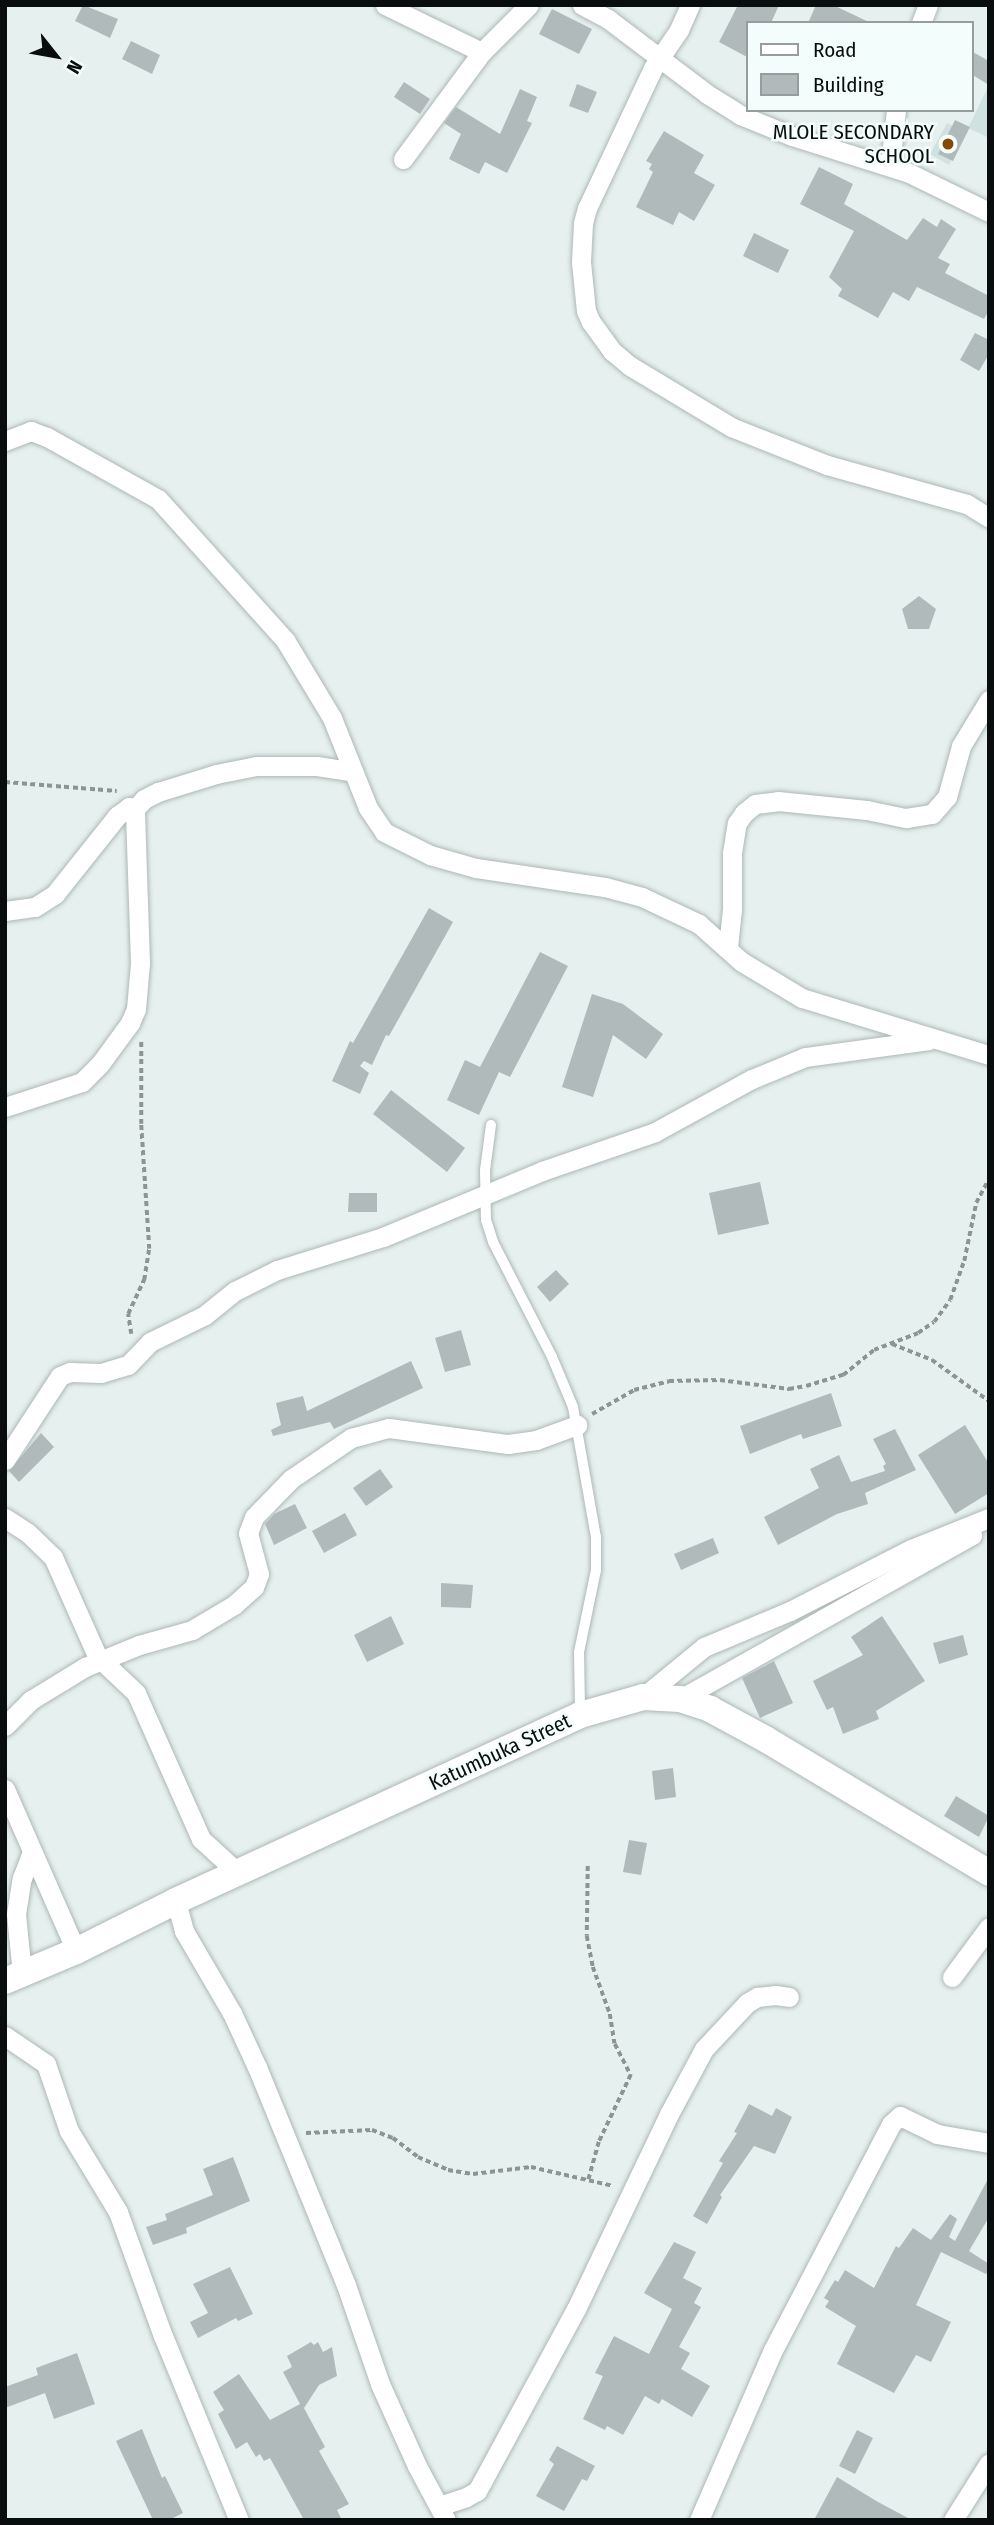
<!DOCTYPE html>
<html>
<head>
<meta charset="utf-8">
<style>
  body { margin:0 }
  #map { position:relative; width:994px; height:2525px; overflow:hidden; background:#e6f0ef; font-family:"Fira Sans Condensed",sans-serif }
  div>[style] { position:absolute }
  .built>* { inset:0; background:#d0e2e0 }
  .building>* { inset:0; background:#b1baba }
  .path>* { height:3.5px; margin-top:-1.75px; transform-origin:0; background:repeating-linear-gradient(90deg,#8d9494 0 5px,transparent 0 8.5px) }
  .roads { filter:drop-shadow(0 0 2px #adb7b6) drop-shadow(0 0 2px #adb7b6) }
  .service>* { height:10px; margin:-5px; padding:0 5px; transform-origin:5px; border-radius:5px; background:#fff }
  .minor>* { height:19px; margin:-9.5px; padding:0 9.5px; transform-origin:9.5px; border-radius:9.5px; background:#fff }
  .secondary>* { height:26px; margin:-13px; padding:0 13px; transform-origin:13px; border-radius:13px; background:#fff }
  .dots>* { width:19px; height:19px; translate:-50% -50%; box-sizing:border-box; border:4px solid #f3fdfc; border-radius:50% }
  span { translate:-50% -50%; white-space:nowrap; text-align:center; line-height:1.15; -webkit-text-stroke:5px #f3fdfc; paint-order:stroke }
  .poi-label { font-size:21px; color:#0a0d0d }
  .right { translate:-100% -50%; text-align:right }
  .street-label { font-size:21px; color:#0a0d0d }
  .frame { position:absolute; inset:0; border:7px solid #0a0d0d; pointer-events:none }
  .legend { position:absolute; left:746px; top:21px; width:228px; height:91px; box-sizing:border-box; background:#f3fdfc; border:2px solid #969d9c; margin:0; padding:9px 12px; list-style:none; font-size:21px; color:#0a0d0d }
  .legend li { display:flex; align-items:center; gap:14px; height:35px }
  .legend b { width:35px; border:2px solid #969d9c }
  .north { position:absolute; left:21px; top:21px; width:70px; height:70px; -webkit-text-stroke:5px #f3fdfc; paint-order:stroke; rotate:121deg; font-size:19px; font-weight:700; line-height:28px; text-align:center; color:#0a0d0d }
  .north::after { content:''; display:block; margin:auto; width:24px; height:32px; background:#0a0d0d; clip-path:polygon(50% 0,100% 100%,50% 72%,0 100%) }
</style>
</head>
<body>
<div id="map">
  <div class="built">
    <div style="clip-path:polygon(988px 87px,989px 87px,989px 138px,968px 128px)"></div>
    <div style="clip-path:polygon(947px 123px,966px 133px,949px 165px,930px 154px)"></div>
  </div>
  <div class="building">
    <div style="clip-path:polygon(83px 5px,118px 19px,110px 38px,75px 21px)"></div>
    <div style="clip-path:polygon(738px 5px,779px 5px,771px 23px,747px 23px,747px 57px,719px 42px)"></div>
    <div style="clip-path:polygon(816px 5px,833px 5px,871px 23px,808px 23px)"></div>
    <div style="clip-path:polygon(552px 9px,592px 29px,579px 54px,539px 34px)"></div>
    <div style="clip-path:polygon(131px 41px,160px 55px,152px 74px,122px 59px)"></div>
    <div style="clip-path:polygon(971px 51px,989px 61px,989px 85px,971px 74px)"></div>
    <div style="clip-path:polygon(404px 82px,430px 99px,420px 114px,394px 97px)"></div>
    <div style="clip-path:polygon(577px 84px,597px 92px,588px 113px,569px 106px)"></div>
    <div style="clip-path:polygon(520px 89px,537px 97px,527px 121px,532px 123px,507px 173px,485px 162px,479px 174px,449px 159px,461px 134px,444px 123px,456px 107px,500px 134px)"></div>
    <div style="clip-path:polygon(955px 120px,970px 127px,953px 161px,938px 154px)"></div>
    <div style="clip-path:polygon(664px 131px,704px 155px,694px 173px,715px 185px,694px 221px,679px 212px,673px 225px,636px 207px,653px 172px,649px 169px,652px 164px,646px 161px)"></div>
    <div style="clip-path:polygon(819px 167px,853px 184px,844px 204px,907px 240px,923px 218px,937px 227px,941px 219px,956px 229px,938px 258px,950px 264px,945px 273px,989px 296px,989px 310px,984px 319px,917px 287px,909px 301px,893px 292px,878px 318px,838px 296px,842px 289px,829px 277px,854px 231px,800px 204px)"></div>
    <div style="clip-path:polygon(754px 233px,789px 250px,778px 273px,743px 256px)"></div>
    <div style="clip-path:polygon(975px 333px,989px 340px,989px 354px,979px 371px,960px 360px)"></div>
    <div style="clip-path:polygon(919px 596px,936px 609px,929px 629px,908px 629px,902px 609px)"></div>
    <div style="clip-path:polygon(429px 908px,453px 922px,389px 1036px,386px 1035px,372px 1065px,364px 1061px,360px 1066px,369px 1073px,360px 1094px,332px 1081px,350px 1041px,353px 1043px)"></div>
    <div style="clip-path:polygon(540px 952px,568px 966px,510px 1077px,499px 1072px,479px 1115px,447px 1100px,465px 1060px,480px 1067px)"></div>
    <div style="clip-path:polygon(592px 994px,623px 1004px,663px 1034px,646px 1059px,613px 1035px,593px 1097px,562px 1087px)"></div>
    <div style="clip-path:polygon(391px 1090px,465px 1148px,447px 1172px,373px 1114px)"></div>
    <div style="clip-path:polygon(760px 1182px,769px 1224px,718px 1235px,709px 1193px)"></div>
    <div style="clip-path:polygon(349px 1193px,377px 1193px,377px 1212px,348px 1212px)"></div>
    <div style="clip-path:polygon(556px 1270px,569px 1284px,550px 1302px,537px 1287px)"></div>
    <div style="clip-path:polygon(461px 1330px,471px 1365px,445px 1372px,435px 1338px)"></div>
    <div style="clip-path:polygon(411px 1361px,423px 1388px,334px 1429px,330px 1422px,273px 1436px,271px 1430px,281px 1425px,276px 1403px,303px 1396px,307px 1411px)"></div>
    <div style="clip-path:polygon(831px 1393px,842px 1426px,803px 1439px,801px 1434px,750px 1454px,740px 1426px)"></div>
    <div style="clip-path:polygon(965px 1425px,989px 1464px,989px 1493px,955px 1514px,918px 1455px)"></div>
    <div style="clip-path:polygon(895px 1429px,916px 1470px,865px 1493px,868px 1504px,837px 1514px,778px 1545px,764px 1517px,819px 1488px,810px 1469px,839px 1455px,851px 1482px,885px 1471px,883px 1466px,886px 1464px,873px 1439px)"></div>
    <div style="clip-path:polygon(41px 1433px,54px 1447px,19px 1482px,9px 1471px)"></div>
    <div style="clip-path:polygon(380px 1469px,393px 1487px,366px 1506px,353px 1488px)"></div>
    <div style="clip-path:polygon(295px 1504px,307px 1528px,274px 1545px,265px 1524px,274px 1514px)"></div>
    <div style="clip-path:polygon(345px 1513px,357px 1535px,324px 1553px,312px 1531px)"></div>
    <div style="clip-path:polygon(713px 1538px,719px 1553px,681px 1570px,674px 1554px)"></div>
    <div style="clip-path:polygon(441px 1583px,473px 1585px,471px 1608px,441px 1607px)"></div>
    <div style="clip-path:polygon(391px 1616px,404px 1644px,367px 1662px,354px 1635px)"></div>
    <div style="clip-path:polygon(882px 1616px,925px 1681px,876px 1711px,879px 1719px,843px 1734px,833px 1707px,827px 1710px,813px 1681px,863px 1655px,851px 1637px)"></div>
    <div style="clip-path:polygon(963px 1635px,968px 1655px,939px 1664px,933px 1643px)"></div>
    <div style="clip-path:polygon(774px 1661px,793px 1703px,760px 1718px,742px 1678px)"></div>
    <div style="clip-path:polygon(673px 1768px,676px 1797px,655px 1800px,652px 1771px)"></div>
    <div style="clip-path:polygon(956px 1796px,989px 1816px,979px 1837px,944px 1816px)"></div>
    <div style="clip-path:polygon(629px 1840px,647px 1843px,641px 1875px,623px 1872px)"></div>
    <div style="clip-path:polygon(749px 2104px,772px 2116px,776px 2108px,792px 2117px,775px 2154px,754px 2146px,720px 2195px,722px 2197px,707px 2224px,693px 2216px,723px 2163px,719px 2161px,737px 2133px,734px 2132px)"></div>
    <div style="clip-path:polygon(233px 2157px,250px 2201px,186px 2228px,187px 2233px,153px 2245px,146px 2227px,167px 2220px,165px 2214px,213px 2195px,203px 2169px)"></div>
    <div style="clip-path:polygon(989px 2177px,989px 2217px,969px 2251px,989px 2264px,989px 2269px,986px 2274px,941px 2252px,916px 2305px,951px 2322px,931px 2362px,916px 2355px,894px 2393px,837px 2364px,856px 2326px,825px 2307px,829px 2301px,824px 2298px,835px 2280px,838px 2282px,845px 2270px,874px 2288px,896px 2246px,899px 2248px,913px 2228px,931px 2240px,950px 2214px,957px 2219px,949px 2237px,955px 2241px)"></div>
    <div style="clip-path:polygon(674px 2242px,696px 2252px,683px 2278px,702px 2288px,694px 2303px,701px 2307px,679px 2347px,690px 2353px,681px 2369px,710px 2386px,692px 2417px,662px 2399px,659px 2404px,645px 2396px,623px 2435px,607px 2426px,605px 2430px,583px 2419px,603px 2376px,595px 2373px,614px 2336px,649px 2354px,672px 2309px,644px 2293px)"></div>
    <div style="clip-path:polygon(230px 2267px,253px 2314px,238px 2321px,236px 2318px,198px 2338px,190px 2322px,208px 2313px,193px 2284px)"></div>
    <div style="clip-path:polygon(311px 2342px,314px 2345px,318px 2342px,323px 2352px,332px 2347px,337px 2376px,319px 2385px,304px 2408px,325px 2447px,319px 2451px,349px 2504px,337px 2510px,342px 2520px,304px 2520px,270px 2458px,264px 2461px,260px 2454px,256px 2457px,247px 2442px,236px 2449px,218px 2414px,224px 2410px,213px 2392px,239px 2374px,270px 2420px,300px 2404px,283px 2372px,292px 2367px,287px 2356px)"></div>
    <div style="clip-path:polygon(77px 2353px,95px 2404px,54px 2419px,45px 2393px,5px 2408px,5px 2387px,38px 2375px,36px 2368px)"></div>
    <div style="clip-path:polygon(142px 2429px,162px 2478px,165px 2476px,183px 2513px,169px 2520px,153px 2520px,116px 2441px)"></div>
    <div style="clip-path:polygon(857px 2430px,873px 2438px,855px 2474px,839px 2466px)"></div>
    <div style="clip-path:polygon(557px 2446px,595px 2466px,587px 2481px,582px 2479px,564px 2511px,536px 2496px,554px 2464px,549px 2460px)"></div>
    <div style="clip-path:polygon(837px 2477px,878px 2502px,912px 2520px,814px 2520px)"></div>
  </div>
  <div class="path">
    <div style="left:5px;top:782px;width:112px;rotate:4.6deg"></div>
    <div style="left:131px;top:1334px;width:20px;rotate:-99deg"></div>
    <div style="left:128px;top:1314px;width:38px;rotate:-65deg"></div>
    <div style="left:144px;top:1280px;width:31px;rotate:-81deg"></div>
    <div style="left:149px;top:1249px;width:125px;rotate:-93.7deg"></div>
    <div style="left:141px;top:1124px;width:82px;rotate:-90deg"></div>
    <div style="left:892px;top:1344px;width:43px;rotate:21.8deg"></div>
    <div style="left:932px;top:1360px;width:70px;rotate:35.7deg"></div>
    <div style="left:592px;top:1414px;width:48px;rotate:-29.7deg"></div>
    <div style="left:634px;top:1390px;width:36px;rotate:-14deg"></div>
    <div style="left:669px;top:1381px;width:51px;rotate:-1.1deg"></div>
    <div style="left:720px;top:1380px;width:70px;rotate:7.4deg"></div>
    <div style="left:789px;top:1389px;width:17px;rotate:-10deg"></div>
    <div style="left:806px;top:1386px;width:39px;rotate:-17deg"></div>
    <div style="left:843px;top:1375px;width:40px;rotate:-39deg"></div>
    <div style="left:874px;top:1350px;width:47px;rotate:-21.1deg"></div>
    <div style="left:918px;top:1333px;width:19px;rotate:-35deg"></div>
    <div style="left:934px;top:1322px;width:27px;rotate:-54deg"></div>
    <div style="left:950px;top:1300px;width:41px;rotate:-70.3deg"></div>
    <div style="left:964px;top:1261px;width:59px;rotate:-78.3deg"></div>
    <div style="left:976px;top:1203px;width:27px;rotate:-62deg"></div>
    <div style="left:588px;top:1866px;width:70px;rotate:90.8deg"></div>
    <div style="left:587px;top:1936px;width:32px;rotate:79deg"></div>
    <div style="left:593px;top:1967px;width:50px;rotate:70.1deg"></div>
    <div style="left:610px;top:2014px;width:30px;rotate:81deg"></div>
    <div style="left:615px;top:2044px;width:35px;rotate:63deg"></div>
    <div style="left:631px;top:2075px;width:74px;rotate:115.5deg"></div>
    <div style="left:599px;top:2142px;width:41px;rotate:105.4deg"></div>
    <div style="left:306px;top:2133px;width:66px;rotate:-2.6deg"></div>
    <div style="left:372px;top:2130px;width:22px;rotate:21deg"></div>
    <div style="left:393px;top:2138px;width:31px;rotate:37deg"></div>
    <div style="left:418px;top:2157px;width:33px;rotate:23deg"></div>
    <div style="left:448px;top:2170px;width:25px;rotate:9deg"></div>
    <div style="left:473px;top:2174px;width:58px;rotate:-6.9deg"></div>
    <div style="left:531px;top:2167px;width:84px;rotate:13deg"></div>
  </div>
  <div class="roads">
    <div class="service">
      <div style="left:491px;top:1125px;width:45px;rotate:97.6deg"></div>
      <div style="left:485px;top:1170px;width:50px;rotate:88.9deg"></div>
      <div style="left:486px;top:1220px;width:23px;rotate:72deg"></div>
      <div style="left:493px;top:1242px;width:129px;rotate:62.8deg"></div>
      <div style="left:552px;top:1357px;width:54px;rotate:67.2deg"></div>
      <div style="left:573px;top:1407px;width:132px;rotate:80deg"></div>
      <div style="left:596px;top:1537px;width:33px;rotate:90deg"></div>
      <div style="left:596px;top:1570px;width:84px;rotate:101.7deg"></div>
      <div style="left:579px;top:1652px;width:60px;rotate:89deg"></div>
    </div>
    <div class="minor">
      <div style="left:385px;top:5px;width:108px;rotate:25.9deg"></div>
      <div style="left:582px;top:5px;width:30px;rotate:28deg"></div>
      <div style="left:608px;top:19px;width:124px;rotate:37.1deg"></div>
      <div style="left:707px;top:94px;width:39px;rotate:32deg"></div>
      <div style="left:740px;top:115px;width:56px;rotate:22deg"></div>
      <div style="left:792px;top:136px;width:123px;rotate:17.5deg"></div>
      <div style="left:909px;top:173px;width:89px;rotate:26deg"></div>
      <div style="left:690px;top:5px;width:27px;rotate:114deg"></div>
      <div style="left:679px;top:30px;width:46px;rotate:124.4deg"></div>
      <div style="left:653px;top:68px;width:155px;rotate:115.2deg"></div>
      <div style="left:587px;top:208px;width:16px;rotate:105deg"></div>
      <div style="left:583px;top:223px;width:39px;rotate:93deg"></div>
      <div style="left:581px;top:262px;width:49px;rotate:84.2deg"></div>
      <div style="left:586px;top:311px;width:12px;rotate:66deg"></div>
      <div style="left:591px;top:322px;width:36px;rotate:54deg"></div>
      <div style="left:612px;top:351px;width:23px;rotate:40deg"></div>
      <div style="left:630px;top:366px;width:118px;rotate:31.1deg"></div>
      <div style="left:731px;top:427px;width:103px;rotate:21.6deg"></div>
      <div style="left:827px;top:465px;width:145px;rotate:15.6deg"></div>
      <div style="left:967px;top:504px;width:26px;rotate:32deg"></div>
      <div style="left:921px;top:23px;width:19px;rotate:-69deg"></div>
      <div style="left:403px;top:159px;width:133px;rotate:-53.6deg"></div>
      <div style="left:482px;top:52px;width:66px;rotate:-45deg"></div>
      <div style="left:890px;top:165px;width:55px;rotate:-83.8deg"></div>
      <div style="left:5px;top:441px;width:28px;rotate:-21deg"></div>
      <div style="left:31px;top:431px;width:17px;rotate:21deg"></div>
      <div style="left:47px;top:437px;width:127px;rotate:29.2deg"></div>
      <div style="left:158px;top:499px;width:190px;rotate:48deg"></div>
      <div style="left:285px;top:640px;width:91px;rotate:58.9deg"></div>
      <div style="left:332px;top:718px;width:97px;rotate:68.2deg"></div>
      <div style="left:368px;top:808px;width:29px;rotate:56deg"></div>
      <div style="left:384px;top:832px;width:51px;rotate:26.6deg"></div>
      <div style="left:430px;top:855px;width:48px;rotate:15.8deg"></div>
      <div style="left:476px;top:868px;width:130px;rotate:8.4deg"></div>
      <div style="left:605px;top:887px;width:38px;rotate:15deg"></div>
      <div style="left:642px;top:897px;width:63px;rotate:25.3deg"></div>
      <div style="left:699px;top:924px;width:57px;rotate:41.5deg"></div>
      <div style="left:742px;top:962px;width:70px;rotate:31deg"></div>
      <div style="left:802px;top:998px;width:195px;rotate:17deg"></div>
      <div style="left:5px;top:911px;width:30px;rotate:-8deg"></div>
      <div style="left:35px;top:907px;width:24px;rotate:-33deg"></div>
      <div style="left:55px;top:894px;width:100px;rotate:-51.5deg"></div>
      <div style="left:117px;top:816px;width:15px;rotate:-37deg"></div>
      <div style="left:129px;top:807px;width:6px;rotate:18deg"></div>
      <div style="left:135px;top:809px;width:13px;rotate:-48deg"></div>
      <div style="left:144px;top:799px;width:16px;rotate:-27deg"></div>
      <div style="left:158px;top:792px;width:61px;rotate:-17.2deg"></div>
      <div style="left:216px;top:774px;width:41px;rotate:-11.3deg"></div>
      <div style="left:256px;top:766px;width:61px"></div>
      <div style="left:317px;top:766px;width:36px;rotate:9deg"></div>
      <div style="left:728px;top:947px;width:37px;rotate:-84deg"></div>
      <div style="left:732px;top:910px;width:57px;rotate:-90deg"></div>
      <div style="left:732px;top:853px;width:30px;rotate:-81deg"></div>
      <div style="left:737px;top:823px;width:12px;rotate:-55deg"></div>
      <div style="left:744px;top:813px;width:14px;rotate:-39deg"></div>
      <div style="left:755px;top:804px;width:23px;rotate:-7deg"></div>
      <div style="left:778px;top:801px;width:89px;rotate:5.8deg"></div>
      <div style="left:867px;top:810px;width:40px;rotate:12deg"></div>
      <div style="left:906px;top:818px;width:26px;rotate:-9deg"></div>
      <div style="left:932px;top:814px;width:23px;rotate:-49deg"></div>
      <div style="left:947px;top:797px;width:53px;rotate:-74.6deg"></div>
      <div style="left:961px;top:746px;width:54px;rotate:-58.7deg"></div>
      <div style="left:5px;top:1107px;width:81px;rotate:-18deg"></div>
      <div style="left:82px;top:1082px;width:25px;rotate:-45deg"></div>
      <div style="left:100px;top:1064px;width:51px;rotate:-53.8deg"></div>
      <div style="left:130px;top:1023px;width:15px;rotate:-67deg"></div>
      <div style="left:136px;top:1009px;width:46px;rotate:-85deg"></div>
      <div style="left:140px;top:963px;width:154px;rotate:-91.9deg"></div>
      <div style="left:5px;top:1460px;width:100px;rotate:-56.8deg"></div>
      <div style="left:60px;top:1376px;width:11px;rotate:-22deg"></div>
      <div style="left:70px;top:1372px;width:31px;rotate:2deg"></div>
      <div style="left:101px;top:1373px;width:28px;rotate:-17deg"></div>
      <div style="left:128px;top:1365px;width:32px;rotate:-46deg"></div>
      <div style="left:150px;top:1342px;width:61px;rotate:-26.1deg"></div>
      <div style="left:205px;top:1315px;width:38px;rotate:-39deg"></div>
      <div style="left:235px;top:1291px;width:47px;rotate:-26.6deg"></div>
      <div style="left:277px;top:1270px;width:111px;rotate:-17.3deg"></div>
      <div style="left:383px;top:1237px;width:172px;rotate:-22.5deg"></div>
      <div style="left:542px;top:1171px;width:120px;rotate:-19deg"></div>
      <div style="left:655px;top:1132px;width:111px;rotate:-28.7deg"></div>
      <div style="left:752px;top:1079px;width:57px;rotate:-22.5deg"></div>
      <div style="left:805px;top:1057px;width:125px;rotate:-7.8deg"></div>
      <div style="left:5px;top:1518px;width:27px;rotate:33deg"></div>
      <div style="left:28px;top:1533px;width:35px;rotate:44deg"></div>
      <div style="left:53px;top:1557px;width:108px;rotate:66deg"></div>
      <div style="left:97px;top:1656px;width:54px;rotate:43.5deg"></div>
      <div style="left:136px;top:1693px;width:160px;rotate:66deg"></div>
      <div style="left:201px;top:1839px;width:50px;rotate:42.6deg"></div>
      <div style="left:643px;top:1697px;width:79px;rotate:-39.3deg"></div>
      <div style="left:704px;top:1647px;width:93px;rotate:-22.7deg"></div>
      <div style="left:790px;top:1611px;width:136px;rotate:-27.1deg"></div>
      <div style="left:911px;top:1549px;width:84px;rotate:-21.7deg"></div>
      <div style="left:680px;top:1699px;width:335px;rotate:-29.3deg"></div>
      <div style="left:5px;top:1726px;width:37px;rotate:-45deg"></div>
      <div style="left:31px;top:1700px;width:63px;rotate:-31.4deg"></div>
      <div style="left:85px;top:1667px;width:58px;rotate:-22.2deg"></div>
      <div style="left:139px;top:1645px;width:55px;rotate:-15.8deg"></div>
      <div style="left:192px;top:1630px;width:49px;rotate:-30.8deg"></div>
      <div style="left:234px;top:1605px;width:27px;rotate:-42deg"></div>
      <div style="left:254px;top:1587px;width:14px;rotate:-69deg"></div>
      <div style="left:259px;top:1574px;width:42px;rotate:-105deg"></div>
      <div style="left:248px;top:1533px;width:17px;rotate:-69deg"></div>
      <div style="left:254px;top:1517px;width:53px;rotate:-45.8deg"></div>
      <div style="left:291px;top:1479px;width:73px;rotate:-34.3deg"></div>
      <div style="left:351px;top:1438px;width:39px;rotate:-15deg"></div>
      <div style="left:389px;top:1428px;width:120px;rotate:7.7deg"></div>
      <div style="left:508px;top:1444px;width:28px;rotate:-8deg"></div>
      <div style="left:536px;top:1440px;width:44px;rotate:-20.1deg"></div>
      <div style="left:5px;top:1789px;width:177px;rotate:66.3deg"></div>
      <div style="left:176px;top:1901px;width:31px;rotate:75deg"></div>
      <div style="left:184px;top:1931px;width:95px;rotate:59.7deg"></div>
      <div style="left:232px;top:2013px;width:60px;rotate:65.2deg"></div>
      <div style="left:257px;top:2067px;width:235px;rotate:67.8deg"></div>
      <div style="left:346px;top:2285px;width:105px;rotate:71deg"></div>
      <div style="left:380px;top:2384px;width:90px;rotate:65.7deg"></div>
      <div style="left:417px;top:2466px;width:61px;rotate:61.8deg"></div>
      <div style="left:22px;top:1974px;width:60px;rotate:-95.7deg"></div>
      <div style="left:16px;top:1914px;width:36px;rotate:-81deg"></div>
      <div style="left:22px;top:1878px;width:26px;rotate:-69deg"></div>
      <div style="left:952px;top:1977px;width:62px;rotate:-53.5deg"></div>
      <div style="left:5px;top:2036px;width:50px;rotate:34.3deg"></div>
      <div style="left:46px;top:2064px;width:71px;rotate:71.1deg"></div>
      <div style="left:69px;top:2131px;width:95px;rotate:58.8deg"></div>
      <div style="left:118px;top:2212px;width:132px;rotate:70.1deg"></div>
      <div style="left:163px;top:2336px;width:199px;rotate:67.6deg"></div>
      <div style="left:439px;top:2506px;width:28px;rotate:-18deg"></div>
      <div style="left:466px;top:2497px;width:13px;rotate:-29deg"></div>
      <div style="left:477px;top:2491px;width:10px;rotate:-61deg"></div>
      <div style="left:482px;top:2482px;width:197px;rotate:-61.5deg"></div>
      <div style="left:576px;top:2309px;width:216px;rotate:-64.5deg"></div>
      <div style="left:669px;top:2114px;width:74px;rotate:-61.7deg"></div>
      <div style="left:704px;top:2049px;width:63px;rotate:-46.9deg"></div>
      <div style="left:747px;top:2003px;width:12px;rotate:-31deg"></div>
      <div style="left:757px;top:1997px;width:18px;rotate:-6deg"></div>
      <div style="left:775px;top:1995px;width:14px;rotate:8deg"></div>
      <div style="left:699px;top:2520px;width:185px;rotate:-66.5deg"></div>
      <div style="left:773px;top:2350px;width:255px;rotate:-62.4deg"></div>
      <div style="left:891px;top:2124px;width:12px;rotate:-42deg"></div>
      <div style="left:900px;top:2116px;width:41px;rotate:25.9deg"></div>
      <div style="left:937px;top:2134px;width:53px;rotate:9.8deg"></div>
      <div style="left:953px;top:2520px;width:67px;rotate:-57.7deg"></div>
    </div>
    <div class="secondary">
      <div style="left:5px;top:1981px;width:77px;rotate:-22.9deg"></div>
      <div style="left:76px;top:1951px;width:112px;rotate:-26.6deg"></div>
      <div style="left:176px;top:1901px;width:445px;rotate:-24.7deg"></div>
      <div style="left:580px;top:1715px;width:66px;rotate:-15.9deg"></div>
      <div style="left:643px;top:1697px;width:37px;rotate:3deg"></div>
      <div style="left:680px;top:1699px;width:32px;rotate:18deg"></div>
      <div style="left:710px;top:1709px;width:65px;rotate:28.5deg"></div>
      <div style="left:767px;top:1740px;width:259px;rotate:30.9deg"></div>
    </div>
  </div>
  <div class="dots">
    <div style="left:948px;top:144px;background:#854a00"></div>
  </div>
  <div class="poi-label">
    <span class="right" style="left:934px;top:144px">MLOLE SECONDARY<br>SCHOOL</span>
  </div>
  <div class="street-label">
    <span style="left:500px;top:1752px;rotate:-25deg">Katumbuka Street</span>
  </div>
  <div class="frame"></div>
  <ul class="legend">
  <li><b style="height:9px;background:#fff"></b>Road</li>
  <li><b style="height:19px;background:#b1baba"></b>Building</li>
  </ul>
  <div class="north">N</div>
</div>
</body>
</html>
